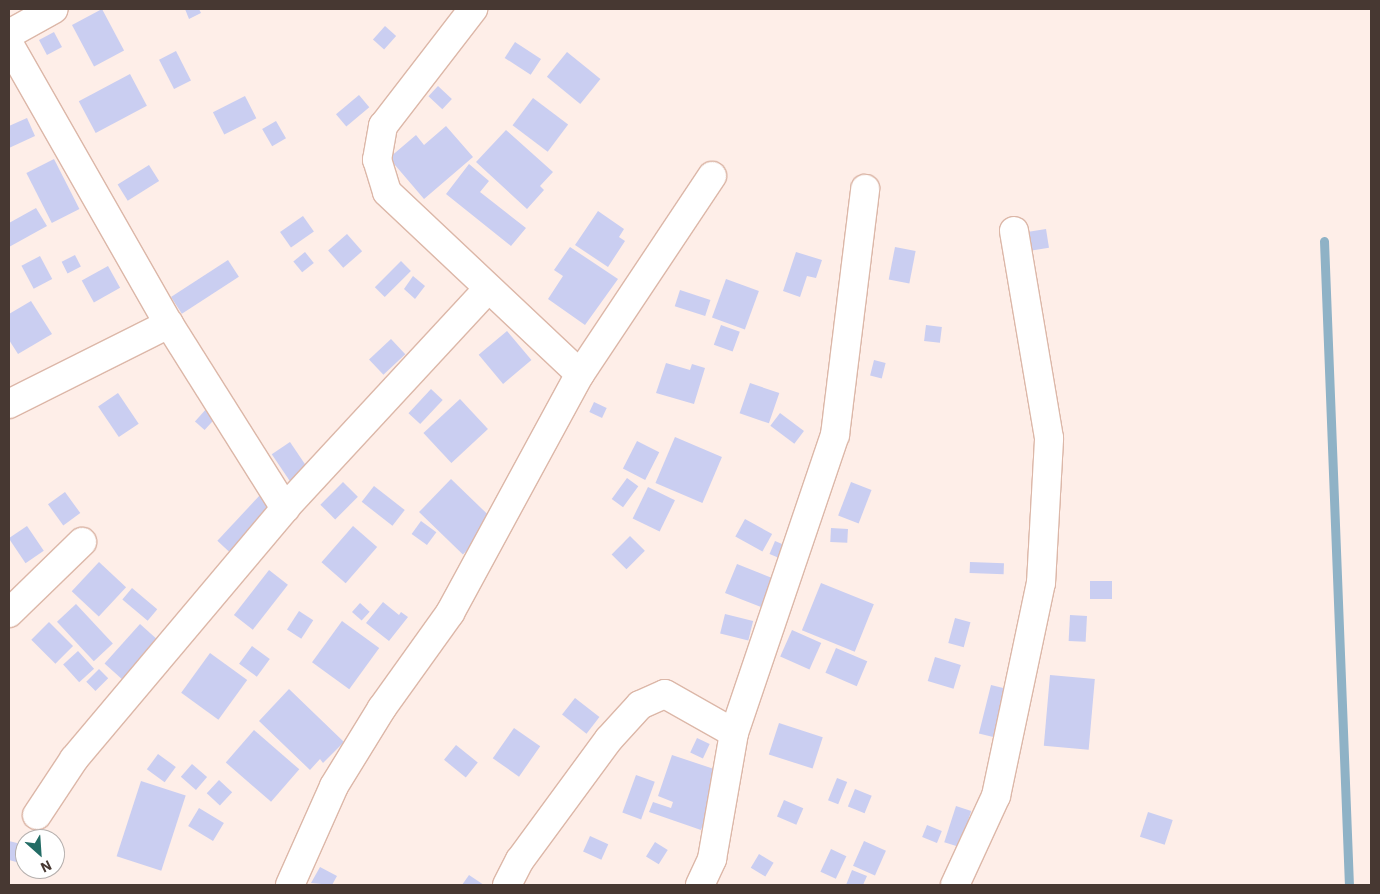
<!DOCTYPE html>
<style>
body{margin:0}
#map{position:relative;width:1380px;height:894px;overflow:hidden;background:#feeee8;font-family:"IBM Plex Sans",sans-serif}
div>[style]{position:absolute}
.stream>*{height:9px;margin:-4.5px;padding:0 4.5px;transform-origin:4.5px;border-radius:4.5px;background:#8fb2c6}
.building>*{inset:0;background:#cacef1;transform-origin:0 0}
.roads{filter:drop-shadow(1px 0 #dcb7a8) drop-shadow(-1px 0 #dcb7a8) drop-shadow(0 1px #dcb7a8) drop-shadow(0 -1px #dcb7a8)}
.street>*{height:28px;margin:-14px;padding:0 14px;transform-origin:14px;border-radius:14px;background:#fff}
span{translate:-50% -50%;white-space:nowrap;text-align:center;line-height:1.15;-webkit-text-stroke:5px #fff;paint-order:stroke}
.frame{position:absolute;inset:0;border:10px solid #473832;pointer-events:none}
.north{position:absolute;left:15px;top:829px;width:50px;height:50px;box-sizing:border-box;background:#fff;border:1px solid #b5afad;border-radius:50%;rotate:154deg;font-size:14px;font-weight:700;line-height:20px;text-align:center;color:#473832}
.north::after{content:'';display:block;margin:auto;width:18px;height:22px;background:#236c65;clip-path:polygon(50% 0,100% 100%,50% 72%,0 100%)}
</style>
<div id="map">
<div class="stream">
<i style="left:1324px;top:241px;width:644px;rotate:87.78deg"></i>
</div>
<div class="building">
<i style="left:102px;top:9px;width:47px;height:34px;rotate:62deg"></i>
<i style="clip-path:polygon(185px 9px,199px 9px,201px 13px,189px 19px)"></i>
<i style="left:385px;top:26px;width:15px;height:18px;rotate:42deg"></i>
<i style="left:54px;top:32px;width:17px;height:17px;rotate:62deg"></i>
<i style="left:515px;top:42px;width:31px;height:19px;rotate:33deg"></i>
<i style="left:176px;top:51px;width:33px;height:19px;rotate:63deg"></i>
<i style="left:567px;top:52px;width:43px;height:32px;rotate:39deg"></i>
<i style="left:130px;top:74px;width:36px;height:58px;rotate:62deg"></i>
<i style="left:438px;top:86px;width:19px;height:14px;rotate:43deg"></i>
<i style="left:359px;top:95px;width:16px;height:30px;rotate:50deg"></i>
<i style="left:245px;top:96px;width:25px;height:36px;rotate:63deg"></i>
<i style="left:533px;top:98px;width:44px;height:34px;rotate:37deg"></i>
<i style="clip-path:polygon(27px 118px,35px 136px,9px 148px,9px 126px)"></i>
<i style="left:276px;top:121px;width:20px;height:16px;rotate:60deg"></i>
<i style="clip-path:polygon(446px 126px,473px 157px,424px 199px,389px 158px,416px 135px,424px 145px)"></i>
<i style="clip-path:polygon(506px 130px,553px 172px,540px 186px,544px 190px,527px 209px,476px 162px)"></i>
<i style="left:54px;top:159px;width:56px;height:31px;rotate:63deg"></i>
<i style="clip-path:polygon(469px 164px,489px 181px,480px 192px,526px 228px,511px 246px,446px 194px)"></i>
<i style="left:149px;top:165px;width:19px;height:37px;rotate:58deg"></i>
<i style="clip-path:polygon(36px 208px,47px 226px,9px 247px,9px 223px)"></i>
<i style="clip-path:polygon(598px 211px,624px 229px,619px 237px,625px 241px,608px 267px,575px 245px)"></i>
<i style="left:303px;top:216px;width:19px;height:28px;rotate:55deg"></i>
<i style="left:1046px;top:229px;width:19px;height:19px;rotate:81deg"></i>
<i style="left:347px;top:234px;width:23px;height:25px;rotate:49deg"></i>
<i style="clip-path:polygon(570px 247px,618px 279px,585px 325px,548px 299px,563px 276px,554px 270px)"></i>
<i style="left:895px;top:247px;width:21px;height:33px;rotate:11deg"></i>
<i style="left:305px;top:252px;width:14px;height:15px;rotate:51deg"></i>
<i style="clip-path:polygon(796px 252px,822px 260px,816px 278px,807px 276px,800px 297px,783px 291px)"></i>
<i style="left:75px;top:255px;width:13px;height:15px;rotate:63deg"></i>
<i style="left:40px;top:256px;width:26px;height:21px;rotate:62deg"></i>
<i style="left:228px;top:260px;width:20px;height:68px;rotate:57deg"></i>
<i style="left:401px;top:261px;width:14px;height:37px;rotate:45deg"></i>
<i style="left:108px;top:266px;width:25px;height:30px;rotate:61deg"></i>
<i style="clip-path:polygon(413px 276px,425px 286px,415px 299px,404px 289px)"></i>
<i style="left:726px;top:279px;width:35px;height:41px;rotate:20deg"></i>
<i style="left:680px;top:290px;width:32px;height:17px;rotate:18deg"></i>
<i style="clip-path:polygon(31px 301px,52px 334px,18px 354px,9px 340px,9px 314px)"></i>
<i style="left:721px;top:325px;width:20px;height:21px;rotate:20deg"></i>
<i style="left:926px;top:325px;width:16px;height:16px;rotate:7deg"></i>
<i style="left:507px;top:331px;width:38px;height:37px;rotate:50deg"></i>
<i style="left:391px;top:339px;width:21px;height:30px;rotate:47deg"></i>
<i style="left:874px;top:360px;width:12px;height:16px;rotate:14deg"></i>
<i style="clip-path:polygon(666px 363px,690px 370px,692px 364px,705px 368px,694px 404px,656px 393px)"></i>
<i style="left:750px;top:383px;width:31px;height:32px;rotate:19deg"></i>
<i style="left:431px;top:389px;width:16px;height:33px;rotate:43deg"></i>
<i style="left:118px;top:393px;width:37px;height:24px;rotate:56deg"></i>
<i style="left:460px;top:399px;width:41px;height:50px;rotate:47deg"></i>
<i style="left:594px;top:402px;width:14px;height:11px;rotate:25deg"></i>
<i style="left:207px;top:408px;width:13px;height:18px;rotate:42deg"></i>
<i style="left:780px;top:413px;width:30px;height:16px;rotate:37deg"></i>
<i style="left:675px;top:437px;width:51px;height:50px;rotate:23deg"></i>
<i style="left:637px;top:441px;width:25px;height:31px;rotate:27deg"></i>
<i style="left:290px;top:442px;width:32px;height:22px;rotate:56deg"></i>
<i style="left:627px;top:478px;width:14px;height:26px;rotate:36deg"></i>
<i style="left:451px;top:479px;width:61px;height:46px;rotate:44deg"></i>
<i style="left:343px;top:482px;width:21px;height:32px;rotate:45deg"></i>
<i style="left:851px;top:482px;width:22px;height:36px;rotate:21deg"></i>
<i style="left:374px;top:486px;width:39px;height:20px;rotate:38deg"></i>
<i style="left:648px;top:487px;width:30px;height:35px;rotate:26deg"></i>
<i style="left:65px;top:492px;width:26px;height:21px;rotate:54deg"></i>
<i style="left:261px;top:494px;width:19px;height:64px;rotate:43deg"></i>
<i style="left:745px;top:519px;width:31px;height:20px;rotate:29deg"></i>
<i style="left:421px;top:521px;width:19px;height:16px;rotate:36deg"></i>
<i style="left:27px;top:526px;width:30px;height:22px;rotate:56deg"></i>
<i style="left:353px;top:526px;width:32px;height:48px;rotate:41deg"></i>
<i style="left:831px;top:528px;width:17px;height:14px;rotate:3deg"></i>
<i style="left:630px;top:536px;width:21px;height:26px;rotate:45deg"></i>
<i style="left:775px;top:541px;width:13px;height:14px;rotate:23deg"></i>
<i style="left:99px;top:562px;width:37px;height:40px;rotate:43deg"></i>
<i style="left:970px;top:562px;width:34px;height:11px;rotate:2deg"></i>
<i style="clip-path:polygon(737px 564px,782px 582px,774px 601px,765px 597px,761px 607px,725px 593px)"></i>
<i style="left:269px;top:570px;width:24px;height:57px;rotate:38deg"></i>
<i style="left:1090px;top:581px;width:22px;height:18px"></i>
<i style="left:821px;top:583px;width:57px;height:51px;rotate:22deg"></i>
<i style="left:132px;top:588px;width:33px;height:15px;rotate:40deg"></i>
<i style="clip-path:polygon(383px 602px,399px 615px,401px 612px,408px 617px,389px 641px,366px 623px)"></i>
<i style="left:360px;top:603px;width:13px;height:12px;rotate:42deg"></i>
<i style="left:76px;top:604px;width:54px;height:26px;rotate:47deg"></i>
<i style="left:299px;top:611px;width:17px;height:22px;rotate:33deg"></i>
<i style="left:725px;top:614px;width:29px;height:20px;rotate:14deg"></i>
<i style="left:1070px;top:615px;width:17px;height:26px;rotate:3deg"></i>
<i style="left:955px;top:618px;width:16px;height:26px;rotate:15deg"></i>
<i style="left:342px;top:621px;width:46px;height:51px;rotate:36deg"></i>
<i style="left:49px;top:622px;width:34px;height:25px;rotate:45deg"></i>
<i style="left:140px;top:624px;width:27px;height:53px;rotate:42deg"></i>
<i style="left:792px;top:630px;width:32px;height:29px;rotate:24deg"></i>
<i style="left:252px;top:646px;width:22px;height:22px;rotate:36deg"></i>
<i style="left:836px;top:648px;width:34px;height:27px;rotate:23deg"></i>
<i style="left:78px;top:651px;width:24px;height:20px;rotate:48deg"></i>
<i style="left:210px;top:653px;width:46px;height:49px;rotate:36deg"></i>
<i style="left:935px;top:657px;width:27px;height:25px;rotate:17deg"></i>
<i style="left:99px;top:669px;width:13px;height:18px;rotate:45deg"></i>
<i style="left:1050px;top:675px;width:45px;height:71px;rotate:5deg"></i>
<i style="left:991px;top:685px;width:21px;height:50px;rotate:14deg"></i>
<i style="clip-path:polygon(289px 689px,344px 742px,323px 763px,320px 759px,310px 770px,259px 721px)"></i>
<i style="left:575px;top:698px;width:31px;height:21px;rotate:38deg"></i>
<i style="left:779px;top:723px;width:46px;height:33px;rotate:18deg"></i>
<i style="left:514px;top:728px;width:32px;height:37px;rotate:35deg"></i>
<i style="left:254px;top:730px;width:60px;height:43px;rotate:41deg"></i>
<i style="left:697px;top:738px;width:14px;height:16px;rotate:25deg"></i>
<i style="left:456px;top:745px;width:28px;height:19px;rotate:39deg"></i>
<i style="left:158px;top:754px;width:22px;height:19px;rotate:36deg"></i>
<i style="clip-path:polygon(672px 755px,729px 774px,714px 797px,701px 830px,649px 812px,653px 802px,671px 808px,673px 802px,658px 796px)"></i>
<i style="left:192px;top:764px;width:20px;height:17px;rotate:41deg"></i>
<i style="left:636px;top:775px;width:20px;height:40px;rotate:20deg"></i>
<i style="left:837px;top:778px;width:11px;height:24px;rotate:22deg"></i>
<i style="left:219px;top:780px;width:18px;height:18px;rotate:43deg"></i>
<i style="left:141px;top:781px;width:47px;height:79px;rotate:18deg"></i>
<i style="left:855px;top:789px;width:18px;height:19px;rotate:22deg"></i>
<i style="left:784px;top:800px;width:21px;height:18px;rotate:23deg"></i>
<i style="left:956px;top:806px;width:16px;height:38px;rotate:18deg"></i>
<i style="left:199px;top:808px;width:29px;height:21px;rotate:31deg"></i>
<i style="left:1148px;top:812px;width:26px;height:26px;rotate:18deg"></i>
<i style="left:927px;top:825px;width:16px;height:13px;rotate:22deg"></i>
<i style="left:590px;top:836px;width:20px;height:17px;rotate:24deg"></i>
<i style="clip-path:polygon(9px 841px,25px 845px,20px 863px,9px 860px)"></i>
<i style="left:864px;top:841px;width:24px;height:27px;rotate:24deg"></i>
<i style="left:655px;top:842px;width:15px;height:17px;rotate:32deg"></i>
<i style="left:831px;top:849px;width:17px;height:25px;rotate:25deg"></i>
<i style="left:759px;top:854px;width:17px;height:16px;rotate:31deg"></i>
<i style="clip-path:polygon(320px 867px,337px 876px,332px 885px,311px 883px)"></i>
<i style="clip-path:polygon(852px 870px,867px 876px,863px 885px,846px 885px)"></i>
<i style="clip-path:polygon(469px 875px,484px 885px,462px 885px)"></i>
</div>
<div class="roads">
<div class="street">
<i style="left:9px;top:34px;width:51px;rotate:-29.1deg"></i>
<i style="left:9px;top:44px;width:322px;rotate:60.3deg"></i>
<i style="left:169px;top:324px;width:218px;rotate:57.8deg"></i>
<i style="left:580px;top:374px;width:238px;rotate:-56.3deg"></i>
<i style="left:9px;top:404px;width:179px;rotate:-26.6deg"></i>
<i style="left:9px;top:613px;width:102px;rotate:-44.2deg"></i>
<i style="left:37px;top:815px;width:67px;rotate:-56.5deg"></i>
<i style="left:74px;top:759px;width:328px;rotate:-49.9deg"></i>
<i style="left:285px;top:508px;width:297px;rotate:-47.2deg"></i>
<i style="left:290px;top:885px;width:108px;rotate:-66deg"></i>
<i style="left:334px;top:786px;width:92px;rotate:-58.4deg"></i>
<i style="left:382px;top:708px;width:117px;rotate:-54.4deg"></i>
<i style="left:450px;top:613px;width:272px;rotate:-61.5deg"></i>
<i style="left:580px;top:374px;width:265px;rotate:-136.7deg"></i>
<i style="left:387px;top:192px;width:34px;rotate:-107deg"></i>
<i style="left:377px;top:160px;width:35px;rotate:-80deg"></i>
<i style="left:383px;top:126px;width:148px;rotate:-52.4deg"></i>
<i style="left:507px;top:885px;width:28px;rotate:-63deg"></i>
<i style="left:520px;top:860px;width:150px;rotate:-53.7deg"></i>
<i style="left:609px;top:739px;width:46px;rotate:-47.6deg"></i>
<i style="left:640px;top:705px;width:27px;rotate:-24deg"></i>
<i style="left:665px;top:694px;width:79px;rotate:29.5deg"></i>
<i style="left:700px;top:885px;width:29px;rotate:-65deg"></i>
<i style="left:712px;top:859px;width:128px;rotate:-80.1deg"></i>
<i style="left:734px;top:733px;width:315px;rotate:-71.3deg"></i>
<i style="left:835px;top:435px;width:248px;rotate:-83deg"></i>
<i style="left:955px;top:885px;width:98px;rotate:-65.3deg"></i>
<i style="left:996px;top:796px;width:218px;rotate:-78.1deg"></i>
<i style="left:1041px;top:583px;width:145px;rotate:-86.8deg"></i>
<i style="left:1049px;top:438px;width:210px;rotate:-99.6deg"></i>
</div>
</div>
<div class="frame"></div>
<div class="north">N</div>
</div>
